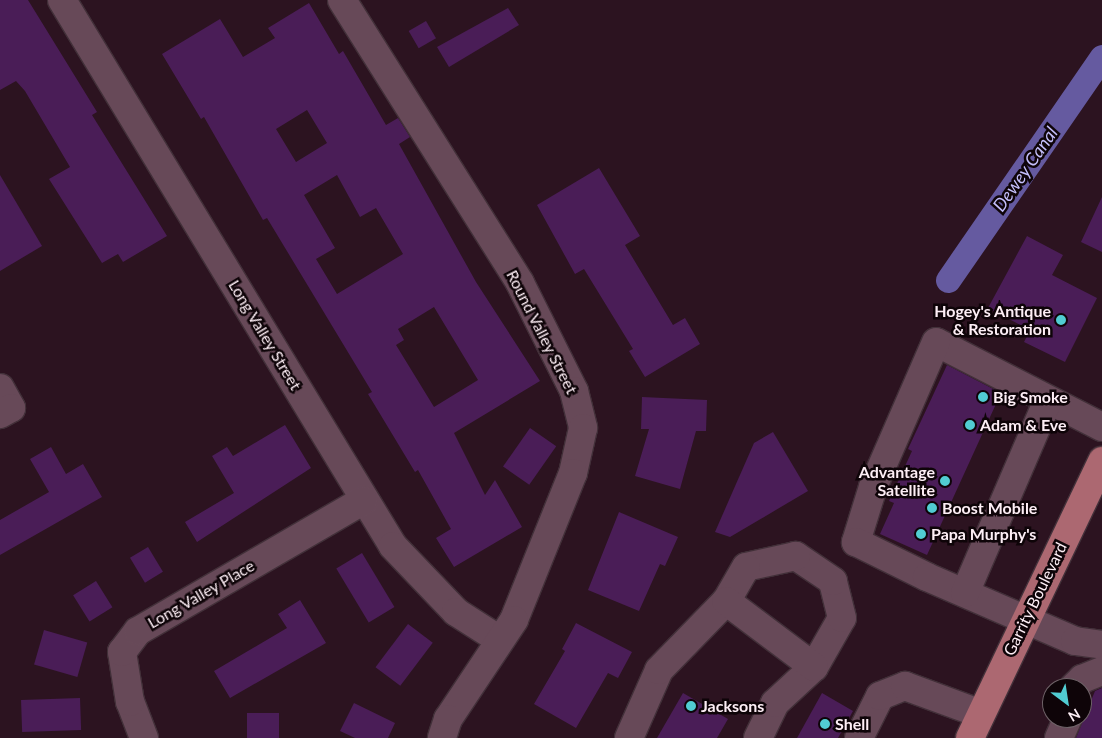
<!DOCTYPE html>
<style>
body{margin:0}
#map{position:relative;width:1102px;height:738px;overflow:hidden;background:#2c1320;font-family:Lato,sans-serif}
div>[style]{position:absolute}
.canal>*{height:25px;margin:-12.5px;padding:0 12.5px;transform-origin:12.5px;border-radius:12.5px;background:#655aa0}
.building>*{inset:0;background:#4a1d57;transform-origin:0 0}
.roads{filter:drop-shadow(1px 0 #423039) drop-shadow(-1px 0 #423039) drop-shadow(0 1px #423039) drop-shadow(0 -1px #423039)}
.minor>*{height:28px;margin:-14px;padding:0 14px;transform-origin:14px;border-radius:14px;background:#674958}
.major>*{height:28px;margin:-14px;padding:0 14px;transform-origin:14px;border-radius:14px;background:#ac6871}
.dots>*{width:14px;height:14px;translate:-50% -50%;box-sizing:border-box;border:2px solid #0e0408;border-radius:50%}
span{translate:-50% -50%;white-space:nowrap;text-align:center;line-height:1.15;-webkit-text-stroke:5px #0e0408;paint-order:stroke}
.poi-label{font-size:16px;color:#fdeef5;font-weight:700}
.right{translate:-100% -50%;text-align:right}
.left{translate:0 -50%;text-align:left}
.street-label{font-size:16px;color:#fdeef5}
.water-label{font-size:18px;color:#c4bffb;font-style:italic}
.north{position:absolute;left:1042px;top:678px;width:50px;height:50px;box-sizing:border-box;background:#0e0408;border:1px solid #6e6267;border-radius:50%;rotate:149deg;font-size:14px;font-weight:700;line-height:20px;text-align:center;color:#fdeef5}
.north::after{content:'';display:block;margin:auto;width:18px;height:22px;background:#51ccd2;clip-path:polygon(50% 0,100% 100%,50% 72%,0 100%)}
</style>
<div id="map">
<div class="canal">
<i style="left:948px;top:280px;width:271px;rotate:-55.4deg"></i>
</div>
<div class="building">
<i style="clip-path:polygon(0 0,28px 0,97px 112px,92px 115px,167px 236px,123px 262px,118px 254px,102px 263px,49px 179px,70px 167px,25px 91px,16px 81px,0 90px)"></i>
<i style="clip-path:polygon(evenodd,309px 3px,339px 54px,343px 51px,386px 125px,398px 118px,410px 137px,399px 144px,476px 282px,540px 381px,454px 433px,485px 495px,495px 480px,522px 527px,454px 567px,436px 538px,451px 529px,418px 470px,415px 472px,368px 394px,372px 392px,267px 218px,263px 220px,204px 117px,201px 119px,162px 54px,220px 19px,243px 57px,275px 38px,268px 28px,309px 3px,307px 110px,327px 143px,296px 162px,276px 129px,307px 110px,309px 3px,337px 175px,360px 217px,376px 208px,403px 254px,337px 294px,316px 259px,335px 248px,304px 195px,337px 175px,309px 3px,434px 307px,478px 380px,434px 407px,396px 345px,404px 340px,398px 329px,434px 307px)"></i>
<i style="clip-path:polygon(508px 8px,519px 25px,449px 67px,437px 47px)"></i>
<i style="left:426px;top:21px;width:20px;height:20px;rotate:60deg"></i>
<i style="clip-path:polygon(599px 168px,640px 236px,625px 245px,673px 325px,685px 318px,700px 344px,645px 377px,629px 351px,633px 349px,584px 269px,575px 274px,537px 205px)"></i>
<i style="clip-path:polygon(0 175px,42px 246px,0 271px)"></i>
<i style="clip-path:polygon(1102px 197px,1102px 252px,1081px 242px)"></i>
<i style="clip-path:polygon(1027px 236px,1063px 255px,1052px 275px,1097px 298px,1065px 362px,1024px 342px,1030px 330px,988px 308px)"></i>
<i style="clip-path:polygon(947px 365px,1001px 393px,927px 555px,880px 534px,894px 503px,889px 501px,912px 451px,908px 449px)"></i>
<i style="clip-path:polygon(642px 397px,707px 400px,706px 431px,696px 431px,680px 489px,635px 476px,649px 429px,641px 429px)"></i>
<i style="clip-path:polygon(285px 425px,311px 468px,197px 542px,185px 522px,234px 493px,212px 456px,227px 447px,233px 456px)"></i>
<i style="left:530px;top:428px;width:32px;height:47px;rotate:35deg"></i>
<i style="clip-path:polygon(773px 432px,808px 491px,730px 537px,715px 532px,754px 443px)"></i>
<i style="clip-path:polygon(51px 447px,66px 474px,83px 464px,102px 497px,0 555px,0 520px,49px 492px,30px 459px)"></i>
<i style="clip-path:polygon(619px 512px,678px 537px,665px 566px,660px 564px,639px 611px,588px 590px)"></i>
<i style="left:148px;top:547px;width:29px;height:21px;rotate:59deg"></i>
<i style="left:362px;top:553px;width:63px;height:30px;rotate:59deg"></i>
<i style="left:96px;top:581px;width:31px;height:27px;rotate:58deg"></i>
<i style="clip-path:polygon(300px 600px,326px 643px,230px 698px,214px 671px,287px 628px,278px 614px)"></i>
<i style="clip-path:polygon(576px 623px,632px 652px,618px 678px,608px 673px,576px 728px,534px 704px,565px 651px,562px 649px)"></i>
<i style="left:408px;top:624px;width:31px;height:54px;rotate:37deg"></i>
<i style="left:44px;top:630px;width:45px;height:36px;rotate:16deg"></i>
<i style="clip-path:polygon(1102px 688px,1102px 738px,1076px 738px,1095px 691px)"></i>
<i style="clip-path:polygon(683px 693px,728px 719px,717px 738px,657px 738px)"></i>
<i style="clip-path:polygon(822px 693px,853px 711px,838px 738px,797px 738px)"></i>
<i style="left:80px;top:698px;width:32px;height:59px;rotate:88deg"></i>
<i style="clip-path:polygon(354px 703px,395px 723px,388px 738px,355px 738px,340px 731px)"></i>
<i style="left:247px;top:713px;width:32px;height:25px"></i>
</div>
<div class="roads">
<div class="minor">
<i style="left:62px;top:0;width:638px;rotate:58.77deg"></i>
<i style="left:393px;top:546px;width:91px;rotate:46.3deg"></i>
<i style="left:456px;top:612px;width:52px;rotate:32.5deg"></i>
<i style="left:342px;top:0;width:334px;rotate:57.8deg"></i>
<i style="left:520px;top:283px;width:121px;rotate:63.4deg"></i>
<i style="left:574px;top:391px;width:38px;rotate:76deg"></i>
<i style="left:583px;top:428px;width:46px;rotate:102.5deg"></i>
<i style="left:573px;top:473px;width:158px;rotate:111.9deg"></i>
<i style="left:514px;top:620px;width:119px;rotate:123.7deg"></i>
<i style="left:448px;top:719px;width:20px;rotate:108deg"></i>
<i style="left:0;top:388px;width:23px;rotate:61deg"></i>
<i style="left:11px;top:408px;width:13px;rotate:151deg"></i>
<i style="left:1102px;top:427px;width:186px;rotate:-152.9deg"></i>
<i style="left:936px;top:342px;width:158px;rotate:113.5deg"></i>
<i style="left:873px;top:487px;width:58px;rotate:107.2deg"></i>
<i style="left:856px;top:542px;width:79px;rotate:26.2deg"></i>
<i style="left:927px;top:577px;width:161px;rotate:23.4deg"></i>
<i style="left:1075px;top:641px;width:27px;rotate:8deg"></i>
<i style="left:965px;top:593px;width:210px;rotate:-66.7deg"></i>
<i style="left:1073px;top:688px;width:13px;rotate:-45deg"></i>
<i style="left:1082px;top:679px;width:22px;rotate:-22deg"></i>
<i style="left:144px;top:738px;width:39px;rotate:-111deg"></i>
<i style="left:130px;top:702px;width:51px;rotate:-99.1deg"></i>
<i style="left:122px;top:652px;width:26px;rotate:-53deg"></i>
<i style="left:138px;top:631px;width:261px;rotate:-30.1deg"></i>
<i style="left:629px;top:738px;width:74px;rotate:-66.2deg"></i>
<i style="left:659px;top:670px;width:96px;rotate:-45.8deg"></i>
<i style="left:758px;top:738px;width:39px;rotate:-64deg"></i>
<i style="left:775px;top:703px;width:53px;rotate:-42.7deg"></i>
<i style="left:814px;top:667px;width:56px;rotate:-60.3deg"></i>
<i style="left:842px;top:618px;width:38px;rotate:-104deg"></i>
<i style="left:833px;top:581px;width:45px;rotate:-146deg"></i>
<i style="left:796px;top:556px;width:51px;rotate:167.6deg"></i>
<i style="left:746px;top:567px;width:39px;rotate:120deg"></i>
<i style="left:726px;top:601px;width:110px;rotate:36.9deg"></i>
<i style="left:859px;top:738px;width:47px;rotate:-63.4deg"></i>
<i style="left:880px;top:696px;width:27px;rotate:-22deg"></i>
<i style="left:905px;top:686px;width:81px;rotate:20.2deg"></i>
<i style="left:1059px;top:738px;width:22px;rotate:-66deg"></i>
</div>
<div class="major">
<i style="left:970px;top:738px;width:307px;rotate:-64.5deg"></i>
</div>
</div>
<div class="dots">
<i style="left:1061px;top:320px;background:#51ccd2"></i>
<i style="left:983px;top:397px;background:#51ccd2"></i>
<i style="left:970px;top:425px;background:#51ccd2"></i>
<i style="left:945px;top:481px;background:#51ccd2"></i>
<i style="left:932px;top:508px;background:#51ccd2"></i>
<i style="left:921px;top:534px;background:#51ccd2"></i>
<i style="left:691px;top:706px;background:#51ccd2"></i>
<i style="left:825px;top:724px;background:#51ccd2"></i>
</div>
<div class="poi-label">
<span class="right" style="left:1051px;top:320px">Hogey's Antique<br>&amp; Restoration</span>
<span class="left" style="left:993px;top:397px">Big Smoke</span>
<span class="left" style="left:980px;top:425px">Adam &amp; Eve</span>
<span class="right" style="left:935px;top:481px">Advantage<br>Satellite</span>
<span class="left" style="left:942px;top:508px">Boost Mobile</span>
<span class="left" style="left:931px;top:534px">Papa Murphy's</span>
<span class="left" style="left:701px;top:706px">Jacksons</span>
<span class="left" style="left:835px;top:724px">Shell</span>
</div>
<div class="street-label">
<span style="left:542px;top:332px;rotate:63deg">Round Valley Street</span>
<span style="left:265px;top:335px;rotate:59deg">Long Valley Street</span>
<span style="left:201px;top:594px;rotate:-30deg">Long Valley Place</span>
<span style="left:1035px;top:599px;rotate:-64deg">Garrity Boulevard</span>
</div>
<div class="water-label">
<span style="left:1025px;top:169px;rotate:-55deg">Dewey Canal</span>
</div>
<div class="north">N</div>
</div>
